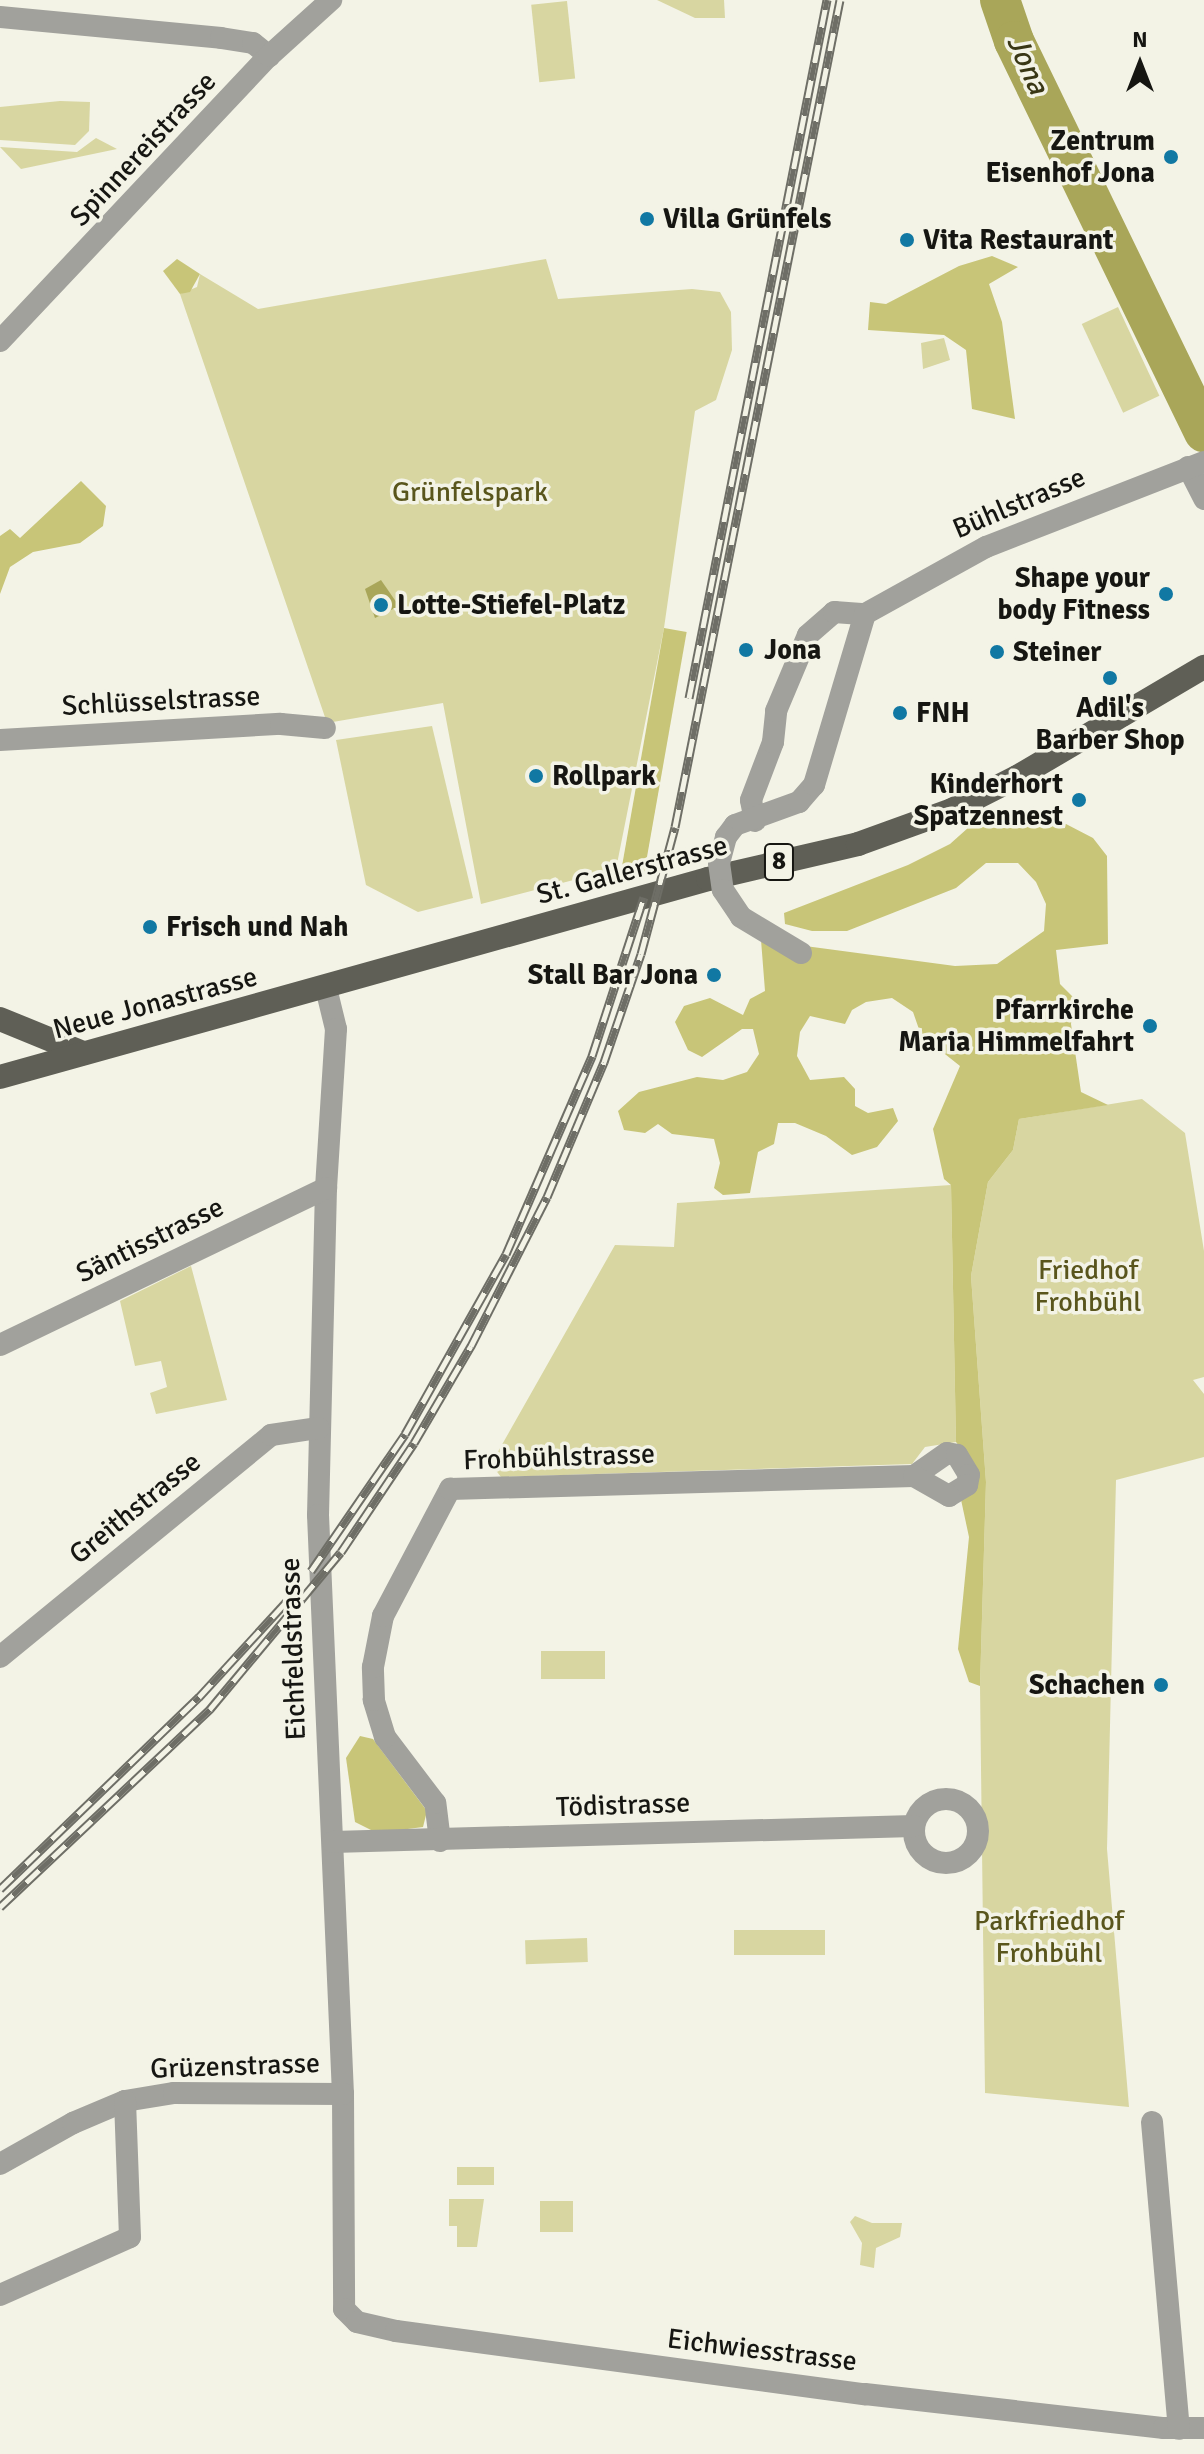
<!DOCTYPE html>
<meta charset="utf-8">
<style>
body{margin:0}
#map{position:relative;width:1204px;height:2454px;overflow:hidden;background:#f3f3e6;font-family:Signika,sans-serif}
div>[style]{position:absolute}
.green>*{inset:0;background:#d8d6a1;transform-origin:0 0}
.forest>*{inset:0;background:#c8c578;transform-origin:0 0}
.water>*{inset:0;background:#a9a659}
.river>*{height:40px;margin:-20px;padding:0 20px;transform-origin:20px;border-radius:20px;background:#a9a659}
.minor>*{height:22px;margin:-11px;padding:0 11px;transform-origin:11px;border-radius:11px;background:#a1a19c}
.minor>.ring{margin:-11px;padding:0;box-sizing:content-box;background:none;border:22px solid #a1a19c;border-radius:50%}
.major>*{height:24px;margin:-12px;padding:0 12px;transform-origin:12px;border-radius:12px;background:#5f5f56}
.rail>*{height:9px;margin-top:-4.5px;transform-origin:0;background:repeating-linear-gradient(90deg,#f3f3e6 0 18px,#6e6e66 0 36px);box-sizing:border-box;border-block:2px solid #6e6e66}
.minor-bridge>*{height:22px;margin:-11px;padding:0 11px;transform-origin:11px;border-radius:11px;background:#a1a19c}
.dots>*{width:22px;height:22px;translate:-50% -50%;box-sizing:border-box;border:4px solid #f3f3e6;border-radius:50%}
span{translate:-50% -50%;white-space:nowrap;text-align:center;line-height:1.15;-webkit-text-stroke:7px #f3f3e6;paint-order:stroke}
.shield-label span{padding:2px 6px;background:#f3f3e6;border:2px solid;border-radius:6px;-webkit-text-stroke-width:0}
.shield-label{font-size:26px;color:#161612;font-weight:700}
.poi-label{font-size:28px;color:#161612;font-weight:700}
.right{translate:-100% -50%;text-align:right}
.left{translate:0 -50%;text-align:left}
.street-label{font-size:28px;color:#161612}
.park-label{font-size:28px;color:#59551c}
.water-label{font-size:30px;color:#393715;font-style:italic}
.north{position:absolute;left:1100px;top:24px;width:80px;height:80px;-webkit-text-stroke:6px #f3f3e6;paint-order:stroke;rotate:0deg;font-size:22px;font-weight:700;line-height:32px;text-align:center;color:#161612}
.north::after{content:'';display:block;margin:auto;width:28px;height:36px;background:#161612;clip-path:polygon(50% 0,100% 100%,50% 72%,0 100%)}
</style>
<div id="map">
<div class="green">
<i style="clip-path:polygon(657px 0,724px 0,725px 18px,695px 18px)"></i>
<i style="left:567px;top:1px;width:78px;height:36px;rotate:84deg"></i>
<i style="clip-path:polygon(60px 101px,90px 102px,89px 131px,75px 145px,0 140px,0 107px)"></i>
<i style="clip-path:polygon(96px 138px,117px 149px,21px 169px,0 147px,77px 152px)"></i>
<i style="clip-path:polygon(546px 259px,558px 299px,692px 289px,720px 292px,731px 312px,732px 350px,716px 400px,695px 411px,664px 628px,616px 869px,481px 904px,443px 703px,327px 723px,180px 294px,197px 287px,200px 274px,258px 309px)"></i>
<i style="left:1118px;top:307px;width:98px;height:40px;rotate:65deg"></i>
<i style="clip-path:polygon(944px 338px,950px 360px,923px 369px,921px 343px)"></i>
<i style="clip-path:polygon(432px 726px,473px 898px,418px 912px,366px 885px,336px 740px)"></i>
<i style="clip-path:polygon(1142px 1099px,1185px 1133px,1204px 1251px,1204px 1377px,1193px 1380px,1204px 1394px,1204px 1457px,1116px 1480px,1107px 1849px,1129px 2107px,985px 2093px,980px 1686px,986px 1482px,971px 1276px,988px 1182px,1013px 1150px,1019px 1119px)"></i>
<i style="clip-path:polygon(951px 1185px,956px 1442px,925px 1447px,912px 1464px,501px 1477px,491px 1464px,615px 1245px,674px 1247px,677px 1203px)"></i>
<i style="clip-path:polygon(191px 1266px,227px 1400px,156px 1414px,150px 1393px,167px 1387px,161px 1361px,135px 1366px,120px 1301px)"></i>
<i style="left:605px;top:1651px;width:28px;height:64px;rotate:90deg"></i>
<i style="left:825px;top:1930px;width:25px;height:91px;rotate:90deg"></i>
<i style="left:587px;top:1938px;width:24px;height:62px;rotate:88deg"></i>
<i style="left:457px;top:2167px;width:37px;height:18px"></i>
<i style="clip-path:polygon(449px 2199px,484px 2199px,477px 2247px,457px 2247px,457px 2226px,449px 2226px)"></i>
<i style="left:540px;top:2201px;width:33px;height:31px"></i>
<i style="clip-path:polygon(855px 2216px,872px 2223px,902px 2223px,900px 2237px,876px 2248px,874px 2268px,860px 2265px,862px 2243px,850px 2222px)"></i>
</div>
<div class="forest">
<i style="clip-path:polygon(992px 256px,1018px 267px,989px 284px,1002px 322px,1015px 419px,972px 409px,966px 350px,944px 335px,868px 330px,870px 302px,886px 304px,959px 266px)"></i>
<i style="clip-path:polygon(177px 259px,200px 274px,190px 292px,180px 294px,163px 271px)"></i>
<i style="clip-path:polygon(81px 481px,106px 506px,103px 526px,80px 543px,33px 552px,10px 567px,0 594px,0 536px,10px 529px,20px 538px)"></i>
<i style="left:664px;top:628px;width:23px;height:246px;rotate:10deg"></i>
<i style="clip-path:polygon(1011px 808px,1036px 826px,1066px 824px,1093px 838px,1107px 856px,1108px 944px,1056px 950px,1060px 984px,1074px 998px,1071px 1024px,1081px 1092px,1108px 1105px,1019px 1119px,1013px 1150px,988px 1182px,971px 1276px,986px 1482px,980px 1686px,969px 1682px,958px 1649px,969px 1537px,960px 1495px,971px 1461px,956px 1442px,951px 1185px,944px 1179px,933px 1129px,960px 1066px,921px 1035px,913px 1012px,892px 998px,866px 1002px,852px 1010px,845px 1024px,810px 1016px,800px 1032px,797px 1056px,810px 1080px,844px 1077px,855px 1089px,855px 1106px,868px 1113px,893px 1108px,898px 1121px,877px 1147px,852px 1155px,826px 1136px,795px 1123px,778px 1123px,774px 1144px,758px 1152px,750px 1193px,723px 1195px,714px 1188px,720px 1163px,714px 1139px,672px 1134px,658px 1124px,645px 1133px,624px 1130px,618px 1111px,639px 1092px,697px 1077px,723px 1080px,747px 1072px,759px 1054px,753px 1029px,742px 1029px,702px 1057px,688px 1050px,675px 1022px,684px 1006px,710px 998px,743px 1015px,750px 999px,765px 991px,761px 940px,955px 966px,997px 964px,1044px 931px,1046px 904px,1036px 882px,1018px 863px,986px 863px,956px 888px,847px 931px,812px 931px,785px 924px,784px 913px,908px 865px,950px 844px,978px 819px)"></i>
<i style="clip-path:polygon(360px 1736px,373px 1739px,427px 1811px,423px 1827px,377px 1833px,355px 1822px,346px 1758px)"></i>
</div>
<div class="water">
<i style="clip-path:polygon(381px 580px,399px 606px,375px 618px,365px 589px)"></i>
</div>
<div class="river">
<i style="left:1000px;top:0;width:43px;rotate:71.1deg"></i>
<i style="left:1014px;top:41px;width:435px;rotate:64.1deg"></i>
</div>
<div class="minor">
<i style="left:0;top:17px;width:222px;rotate:5.4deg"></i>
<i style="left:221px;top:38px;width:32px;rotate:9deg"></i>
<i style="left:253px;top:43px;width:21px;rotate:39deg"></i>
<i style="left:0;top:341px;width:392px;rotate:-46.7deg"></i>
<i style="left:269px;top:56px;width:84px;rotate:-42.1deg"></i>
<i style="left:1188px;top:467px;width:36px;rotate:63deg"></i>
<i style="left:0;top:740px;width:281px;rotate:-3.3deg"></i>
<i style="left:281px;top:724px;width:44px;rotate:5.2deg"></i>
<i style="left:755px;top:821px;width:21px;rotate:-101deg"></i>
<i style="left:751px;top:800px;width:62px;rotate:-69.2deg"></i>
<i style="left:773px;top:742px;width:31px;rotate:-84deg"></i>
<i style="left:776px;top:711px;width:82px;rotate:-67.2deg"></i>
<i style="left:808px;top:635px;width:35px;rotate:-41deg"></i>
<i style="left:834px;top:612px;width:31px;rotate:4deg"></i>
<i style="left:865px;top:614px;width:138px;rotate:-29deg"></i>
<i style="left:986px;top:547px;width:234px;rotate:-21.3deg"></i>
<i style="left:726px;top:837px;width:15px;rotate:-53deg"></i>
<i style="left:735px;top:825px;width:68px;rotate:-19.8deg"></i>
<i style="left:799px;top:802px;width:23px;rotate:-49deg"></i>
<i style="left:814px;top:785px;width:178px;rotate:-73.4deg"></i>
<i style="left:741px;top:917px;width:70px;rotate:31deg"></i>
<i style="left:326px;top:988px;width:42px;rotate:76.3deg"></i>
<i style="left:336px;top:1029px;width:159px;rotate:93.6deg"></i>
<i style="left:326px;top:1188px;width:327px;rotate:91.4deg"></i>
<i style="left:318px;top:1515px;width:580px;rotate:87.53deg"></i>
<i style="left:343px;top:2094px;width:215px;rotate:89.7deg"></i>
<i style="left:344px;top:2309px;width:18px;rotate:45deg"></i>
<i style="left:357px;top:2322px;width:40px;rotate:13deg"></i>
<i style="left:396px;top:2331px;width:473px;rotate:7.7deg"></i>
<i style="left:865px;top:2394px;width:301px;rotate:6.5deg"></i>
<i style="left:1164px;top:2428px;width:40px"></i>
<i style="left:0;top:1345px;width:362px;rotate:-25.7deg"></i>
<i style="left:0;top:1657px;width:350px;rotate:-39.3deg"></i>
<i style="left:271px;top:1435px;width:48px;rotate:-8.5deg"></i>
<i class="ring" style="left:914px;top:1799px;width:42px;height:42px"></i>
<i style="left:440px;top:1841px;width:38px;rotate:-97deg"></i>
<i style="left:435px;top:1803px;width:83px;rotate:-127.1deg"></i>
<i style="left:385px;top:1737px;width:39px;rotate:-107deg"></i>
<i style="left:374px;top:1700px;width:33px;rotate:-92deg"></i>
<i style="left:373px;top:1667px;width:52px;rotate:-78.9deg"></i>
<i style="left:383px;top:1616px;width:144px;rotate:-62.2deg"></i>
<i style="left:450px;top:1489px;width:464px;rotate:-1.6deg"></i>
<i style="left:914px;top:1476px;width:40px;rotate:-34.9deg"></i>
<i style="left:947px;top:1453px;width:10px;rotate:11deg"></i>
<i style="left:957px;top:1455px;width:23px;rotate:59deg"></i>
<i style="left:969px;top:1475px;width:10px;rotate:101deg"></i>
<i style="left:967px;top:1485px;width:21px;rotate:149deg"></i>
<i style="left:949px;top:1496px;width:40px;rotate:-150.3deg"></i>
<i style="left:333px;top:1842px;width:581px;rotate:-1.58deg"></i>
<i style="left:1152px;top:2122px;width:308px;rotate:85deg"></i>
<i style="left:0;top:2164px;width:84px;rotate:-29.3deg"></i>
<i style="left:73px;top:2123px;width:56px;rotate:-22.9deg"></i>
<i style="left:125px;top:2101px;width:50px;rotate:-9.3deg"></i>
<i style="left:174px;top:2093px;width:169px;rotate:0.3deg"></i>
<i style="left:0;top:2295px;width:142px;rotate:-24deg"></i>
<i style="left:130px;top:2237px;width:136px;rotate:-92.1deg"></i>
</div>
<div class="major">
<i style="left:0;top:1019px;width:90px;rotate:22.3deg"></i>
<i style="left:0;top:1077px;width:735px;rotate:-15.62deg"></i>
<i style="left:708px;top:879px;width:154px;rotate:-13.1deg"></i>
<i style="left:858px;top:844px;width:100px;rotate:-19.9deg"></i>
<i style="left:952px;top:810px;width:73px;rotate:-26.9deg"></i>
<i style="left:1017px;top:777px;width:217px;rotate:-30.5deg"></i>
</div>
<div class="rail">
<i style="left:689px;top:698px;width:712px;rotate:-78.82deg"></i>
<i style="left:311px;top:1571px;width:166px;rotate:-55.5deg"></i>
<i style="left:405px;top:1434px;width:206px;rotate:-60.7deg"></i>
<i style="left:506px;top:1254px;width:216px;rotate:-66.5deg"></i>
<i style="left:592px;top:1056px;width:167px;rotate:-71.9deg"></i>
<i style="left:0;top:1889px;width:277px;rotate:-44deg"></i>
<i style="left:199px;top:1697px;width:129px;rotate:-47.5deg"></i>
<i style="left:0;top:1907px;width:289px;rotate:-43.3deg"></i>
<i style="left:210px;top:1709px;width:204px;rotate:-50.2deg"></i>
<i style="left:341px;top:1552px;width:131px;rotate:-56.2deg"></i>
<i style="left:414px;top:1443px;width:113px;rotate:-59.6deg"></i>
<i style="left:471px;top:1346px;width:167px;rotate:-63deg"></i>
<i style="left:547px;top:1197px;width:147px;rotate:-67.1deg"></i>
<i style="left:604px;top:1062px;width:114px;rotate:-71.1deg"></i>
<i style="left:641px;top:954px;width:131px;rotate:-75deg"></i>
<i style="left:675px;top:827px;width:843px;rotate:-78.72deg"></i>
</div>
<div class="minor-bridge">
<i style="left:726px;top:837px;width:27px;rotate:105deg"></i>
<i style="left:719px;top:863px;width:27px;rotate:82deg"></i>
<i style="left:723px;top:890px;width:32px;rotate:56deg"></i>
</div>
<div class="dots">
<i style="left:1171px;top:157px;background:#1178a3"></i>
<i style="left:647px;top:219px;background:#1178a3"></i>
<i style="left:907px;top:240px;background:#1178a3"></i>
<i style="left:1166px;top:594px;background:#1178a3"></i>
<i style="left:381px;top:605px;background:#1178a3"></i>
<i style="left:746px;top:650px;background:#1178a3"></i>
<i style="left:997px;top:652px;background:#1178a3"></i>
<i style="left:1110px;top:678px;background:#1178a3"></i>
<i style="left:900px;top:713px;background:#1178a3"></i>
<i style="left:536px;top:776px;background:#1178a3"></i>
<i style="left:1079px;top:800px;background:#1178a3"></i>
<i style="left:150px;top:927px;background:#1178a3"></i>
<i style="left:714px;top:975px;background:#1178a3"></i>
<i style="left:1150px;top:1026px;background:#1178a3"></i>
<i style="left:1161px;top:1685px;background:#1178a3"></i>
</div>
<div class="shield-label">
<span style="left:779px;top:862px">8</span>
</div>
<div class="poi-label">
<span class="right" style="left:1155px;top:157px">Zentrum<br>Eisenhof Jona</span>
<span class="left" style="left:663px;top:219px">Villa Grünfels</span>
<span class="left" style="left:923px;top:240px">Vita Restaurant</span>
<span class="right" style="left:1150px;top:594px">Shape your<br>body Fitness</span>
<span class="left" style="left:397px;top:605px">Lotte-Stiefel-Platz</span>
<span class="left" style="left:764px;top:650px">Jona</span>
<span class="left" style="left:1013px;top:652px">Steiner</span>
<span style="left:1110px;top:724px">Adil's<br>Barber Shop</span>
<span class="left" style="left:916px;top:713px">FNH</span>
<span class="left" style="left:552px;top:776px">Rollpark</span>
<span class="right" style="left:1063px;top:800px">Kinderhort<br>Spatzennest</span>
<span class="left" style="left:166px;top:927px">Frisch und Nah</span>
<span class="right" style="left:698px;top:975px">Stall Bar Jona</span>
<span class="right" style="left:1134px;top:1026px">Pfarrkirche<br>Maria Himmelfahrt</span>
<span class="right" style="left:1145px;top:1685px">Schachen</span>
</div>
<div class="street-label">
<span style="left:143px;top:149px;rotate:-47deg">Spinnereistrasse</span>
<span style="left:1019px;top:503px;rotate:-23deg">Bühlstrasse</span>
<span style="left:161px;top:701px;rotate:-3deg">Schlüsselstrasse</span>
<span style="left:632px;top:870px;rotate:-15deg">St. Gallerstrasse</span>
<span style="left:155px;top:1003px;rotate:-15deg">Neue Jonastrasse</span>
<span style="left:150px;top:1240px;rotate:-26deg">Säntisstrasse</span>
<span style="left:559px;top:1457px;rotate:-2deg">Frohbühlstrasse</span>
<span style="left:135px;top:1508px;rotate:-39deg">Greithstrasse</span>
<span style="left:293px;top:1649px;rotate:-92deg">Eichfeldstrasse</span>
<span style="left:623px;top:1805px;rotate:-2deg">Tödistrasse</span>
<span style="left:235px;top:2066px;rotate:-2deg">Grüzenstrasse</span>
<span style="left:762px;top:2350px;rotate:7deg">Eichwiesstrasse</span>
</div>
<div class="park-label">
<span style="left:470px;top:492px">Grünfelspark</span>
<span style="left:1088px;top:1286px">Friedhof<br>Frohbühl</span>
<span style="left:1049px;top:1937px">Parkfriedhof<br>Frohbühl</span>
</div>
<div class="water-label">
<span style="left:1027px;top:65px;rotate:66deg">Jona</span>
</div>
<div class="north">N</div>
</div>
